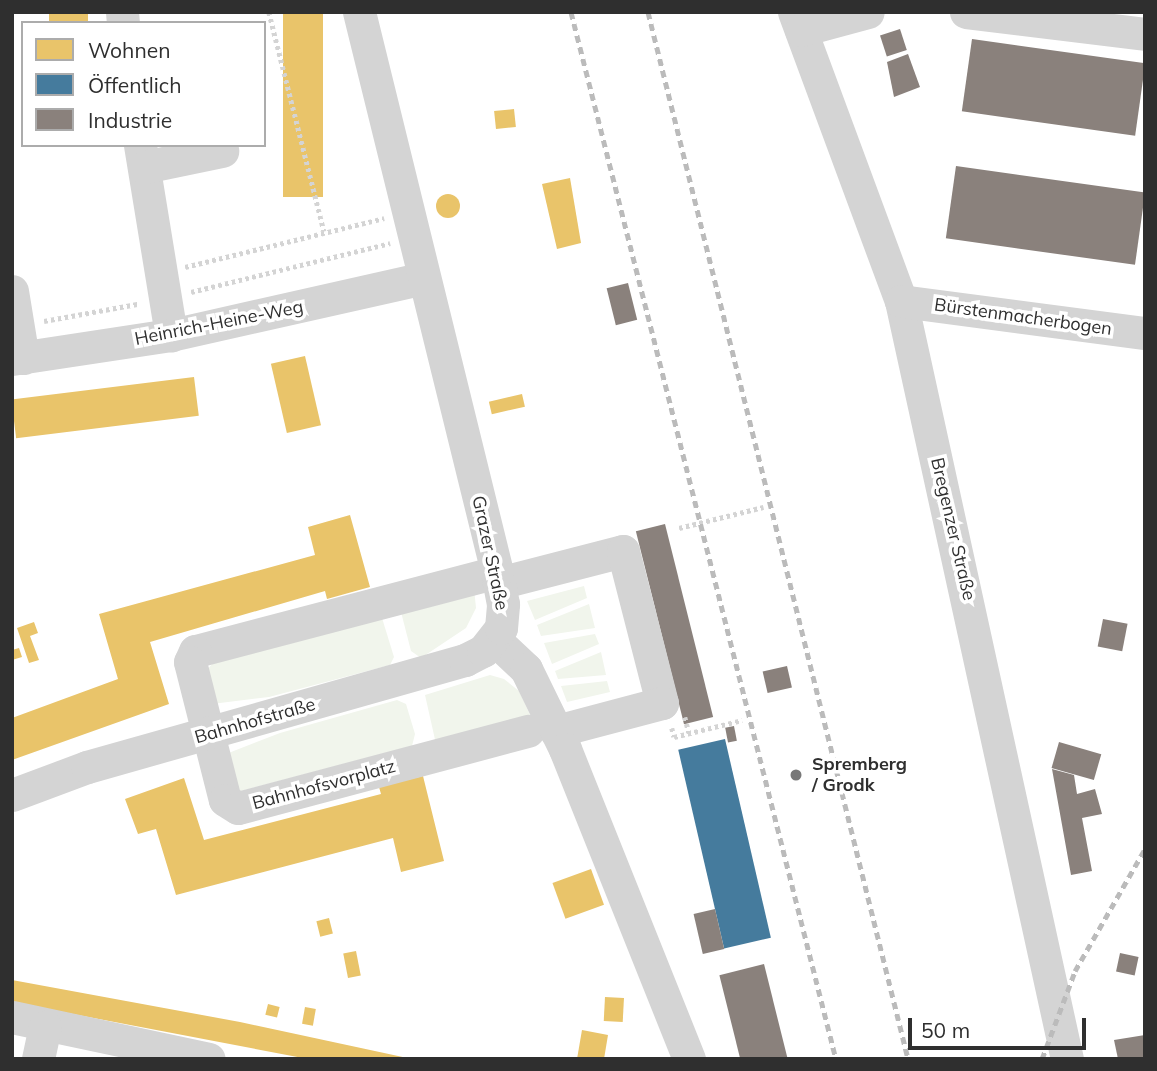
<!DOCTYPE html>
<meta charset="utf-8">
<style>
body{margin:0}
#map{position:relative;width:1157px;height:1071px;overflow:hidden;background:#fff;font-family:Mulish,sans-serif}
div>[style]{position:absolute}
.green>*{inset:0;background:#f1f5ec}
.homes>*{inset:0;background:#e9c46a;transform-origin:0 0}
.round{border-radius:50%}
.public>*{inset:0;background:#457b9d;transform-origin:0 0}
.industry>*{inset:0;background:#8a817c;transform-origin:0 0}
.path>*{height:4.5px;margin-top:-2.25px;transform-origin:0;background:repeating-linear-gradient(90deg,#d4d4d4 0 3.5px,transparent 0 7px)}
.minor>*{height:33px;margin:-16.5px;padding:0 16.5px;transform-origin:16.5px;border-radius:16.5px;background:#d4d4d4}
.rail>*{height:5px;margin-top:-2.5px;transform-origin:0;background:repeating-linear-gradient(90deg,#bbb 0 7px,transparent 0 12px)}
.dots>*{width:19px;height:19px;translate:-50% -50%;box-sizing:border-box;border:4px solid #fff;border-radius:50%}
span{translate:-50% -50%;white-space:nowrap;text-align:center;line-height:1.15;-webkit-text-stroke:7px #fff;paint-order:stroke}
.street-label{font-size:18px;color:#2f2f2f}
.poi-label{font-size:18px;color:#2f2f2f;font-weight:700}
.left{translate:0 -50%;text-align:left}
.frame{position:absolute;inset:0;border:14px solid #2f2f2f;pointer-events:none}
.legend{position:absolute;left:21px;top:21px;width:245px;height:126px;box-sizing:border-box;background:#fff;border:2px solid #acacac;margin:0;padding:9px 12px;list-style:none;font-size:21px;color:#2f2f2f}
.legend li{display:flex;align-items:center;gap:14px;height:35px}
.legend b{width:35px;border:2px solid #acacac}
.scale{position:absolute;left:908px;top:1018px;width:178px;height:32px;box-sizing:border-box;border:4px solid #2f2f2f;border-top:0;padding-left:9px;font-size:21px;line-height:24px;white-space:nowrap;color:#2f2f2f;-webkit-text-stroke:5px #fff;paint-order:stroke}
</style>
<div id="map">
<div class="green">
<i style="clip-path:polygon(584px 586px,587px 598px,535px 620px,527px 601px)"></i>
<i style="clip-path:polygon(474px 588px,476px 608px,466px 628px,421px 658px,411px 651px,400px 608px)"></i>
<i style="clip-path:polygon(589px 604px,595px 628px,541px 636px,537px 625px)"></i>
<i style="clip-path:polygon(382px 618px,394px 657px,390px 665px,269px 697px,212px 704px,207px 670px,217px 658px)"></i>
<i style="clip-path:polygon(595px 634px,599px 644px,552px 664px,544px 643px)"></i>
<i style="clip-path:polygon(601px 652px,606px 675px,558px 679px,555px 671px)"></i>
<i style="clip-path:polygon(490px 675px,504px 679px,519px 691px,532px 719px,436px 744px,425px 695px)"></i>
<i style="clip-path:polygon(607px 681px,610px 692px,567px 702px,561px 686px)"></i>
<i style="clip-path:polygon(397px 700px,406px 704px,415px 734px,412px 746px,241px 791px,234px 785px,226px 754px,280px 733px)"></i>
</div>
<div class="homes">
<i style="left:49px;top:12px;width:39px;height:11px"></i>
<i style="left:283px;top:12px;width:40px;height:185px"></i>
<i style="left:514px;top:109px;width:18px;height:20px;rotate:84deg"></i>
<i style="clip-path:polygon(570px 178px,581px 243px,557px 249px,542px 184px)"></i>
<i class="round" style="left:436px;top:194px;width:24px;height:24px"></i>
<i style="left:305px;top:356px;width:71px;height:35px;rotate:77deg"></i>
<i style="left:194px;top:377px;width:39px;height:184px;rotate:83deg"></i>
<i style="left:522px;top:394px;width:13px;height:34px;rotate:77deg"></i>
<i style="clip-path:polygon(350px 515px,370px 587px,327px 599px,325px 591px,150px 642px,169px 704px,12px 760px,12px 718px,118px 679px,99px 614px,315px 555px,308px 527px)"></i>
<i style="clip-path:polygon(34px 622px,38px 633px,30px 636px,39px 660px,29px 663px,17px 628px)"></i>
<i style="clip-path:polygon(19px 648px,22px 657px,12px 660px,12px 650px)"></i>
<i style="clip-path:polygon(423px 776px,444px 861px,401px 872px,393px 838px,176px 895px,156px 829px,138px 834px,125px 799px,184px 778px,204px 840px,381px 794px,379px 787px)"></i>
<i style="left:591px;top:869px;width:38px;height:41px;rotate:70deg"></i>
<i style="left:329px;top:918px;width:16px;height:13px;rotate:76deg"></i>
<i style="left:356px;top:951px;width:25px;height:13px;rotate:79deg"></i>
<i style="clip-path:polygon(12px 980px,240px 1022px,412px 1059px,308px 1059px,41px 1008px,12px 1002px)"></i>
<i style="left:605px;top:997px;width:19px;height:24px;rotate:3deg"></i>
<i style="left:268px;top:1004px;width:12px;height:11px;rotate:14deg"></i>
<i style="left:305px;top:1007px;width:11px;height:17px;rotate:10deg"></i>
<i style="clip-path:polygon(582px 1030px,608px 1035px,604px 1059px,577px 1059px)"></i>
</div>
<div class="public">
<i style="left:725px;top:739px;width:204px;height:48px;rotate:77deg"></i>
</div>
<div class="industry">
<i style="left:900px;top:29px;width:22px;height:21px;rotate:72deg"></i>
<i style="left:972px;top:39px;width:175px;height:73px;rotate:8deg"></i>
<i style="clip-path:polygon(908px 54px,920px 87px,894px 97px,887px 62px)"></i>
<i style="left:956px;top:166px;width:191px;height:73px;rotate:8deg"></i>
<i style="left:628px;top:283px;width:38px;height:22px;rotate:76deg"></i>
<i style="left:665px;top:524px;width:199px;height:30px;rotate:76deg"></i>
<i style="left:1103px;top:619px;width:25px;height:28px;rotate:11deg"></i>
<i style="left:787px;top:666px;width:22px;height:25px;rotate:77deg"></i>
<i style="left:734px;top:726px;width:15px;height:9px;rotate:79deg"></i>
<i style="left:1059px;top:742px;width:44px;height:27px;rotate:16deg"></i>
<i style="clip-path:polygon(1052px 769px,1074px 775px,1077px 794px,1095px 789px,1102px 814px,1082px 818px,1092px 871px,1071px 875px)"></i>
<i style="left:715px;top:909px;width:41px;height:22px;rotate:77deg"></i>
<i style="left:1120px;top:953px;width:19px;height:19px;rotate:12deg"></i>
<i style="left:764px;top:964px;width:98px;height:46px;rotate:76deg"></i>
<i style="clip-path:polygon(1145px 1035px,1145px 1059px,1118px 1059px,1114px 1040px)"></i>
</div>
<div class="path">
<i style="left:269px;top:12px;width:226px;rotate:75.9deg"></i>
<i style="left:185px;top:267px;width:205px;rotate:-13.8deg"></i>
<i style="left:191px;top:292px;width:205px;rotate:-13.8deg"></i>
<i style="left:44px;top:321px;width:96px;rotate:-10.3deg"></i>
<i style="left:679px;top:528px;width:87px;rotate:-14deg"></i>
<i style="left:685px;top:717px;width:16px;rotate:76deg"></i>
<i style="left:672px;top:728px;width:9px;rotate:77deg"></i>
<i style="left:674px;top:737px;width:70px;rotate:-14deg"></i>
</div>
<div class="minor">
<i style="left:122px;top:12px;width:11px;rotate:85deg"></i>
<i style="left:794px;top:12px;width:308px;rotate:69.7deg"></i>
<i style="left:901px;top:301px;width:776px;rotate:77.65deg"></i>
<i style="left:966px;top:12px;width:180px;rotate:7deg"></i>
<i style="left:801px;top:30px;width:69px;rotate:-15deg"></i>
<i style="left:140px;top:145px;width:193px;rotate:80.7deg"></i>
<i style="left:144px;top:167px;width:80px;rotate:-11.6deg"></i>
<i style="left:12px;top:291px;width:68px;rotate:80.7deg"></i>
<i style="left:901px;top:301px;width:246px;rotate:7.5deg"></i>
<i style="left:12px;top:359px;width:161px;rotate:-8.6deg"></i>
<i style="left:171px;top:335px;width:259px;rotate:-12.7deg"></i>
<i style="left:497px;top:572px;width:312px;rotate:165.3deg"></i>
<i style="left:195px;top:651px;width:12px;rotate:114deg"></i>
<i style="left:190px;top:662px;width:142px;rotate:75.8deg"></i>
<i style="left:225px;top:800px;width:15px;rotate:32deg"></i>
<i style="left:238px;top:808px;width:300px;rotate:-14.9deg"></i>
<i style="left:499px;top:583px;width:128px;rotate:-14.5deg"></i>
<i style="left:623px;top:551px;width:157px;rotate:75.6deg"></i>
<i style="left:662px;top:703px;width:110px;rotate:165.2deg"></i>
<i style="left:494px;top:639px;width:44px;rotate:43.2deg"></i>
<i style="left:526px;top:669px;width:89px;rotate:64deg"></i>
<i style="left:565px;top:749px;width:334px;rotate:68.2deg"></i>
<i style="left:12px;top:795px;width:80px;rotate:-20.5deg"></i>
<i style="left:87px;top:767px;width:393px;rotate:-15.8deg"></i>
<i style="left:465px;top:660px;width:20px;rotate:-27deg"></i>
<i style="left:483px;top:651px;width:29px;rotate:-52deg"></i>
<i style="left:501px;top:628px;width:24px;rotate:-85deg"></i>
<i style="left:503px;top:604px;width:33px;rotate:-101deg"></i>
<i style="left:497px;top:572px;width:577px;rotate:-103.84deg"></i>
<i style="left:12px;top:1017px;width:201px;rotate:12deg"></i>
<i style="left:38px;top:1059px;width:33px;rotate:-78deg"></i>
</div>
<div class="rail">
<i style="left:571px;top:12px;width:1080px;rotate:75.8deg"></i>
<i style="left:648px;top:12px;width:1079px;rotate:76.05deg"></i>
<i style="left:1042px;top:1059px;width:94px;rotate:-69.4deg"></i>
<i style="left:1075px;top:971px;width:141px;rotate:-60.2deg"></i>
</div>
<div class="dots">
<i style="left:796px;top:775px;background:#787878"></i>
</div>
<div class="street-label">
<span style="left:1023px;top:317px;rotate:8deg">Bürstenmacherbogen</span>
<span style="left:219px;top:323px;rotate:-11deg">Heinrich-Heine-Weg</span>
<span style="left:953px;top:529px;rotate:77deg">Bregenzer Straße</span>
<span style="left:490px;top:553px;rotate:78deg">Grazer Straße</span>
<span style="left:255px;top:721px;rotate:-16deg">Bahnhofstraße</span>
<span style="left:324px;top:785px;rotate:-15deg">Bahnhofsvorplatz</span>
</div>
<div class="poi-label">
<span class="left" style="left:812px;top:775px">Spremberg<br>/ Grodk</span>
</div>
<div class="frame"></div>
<ul class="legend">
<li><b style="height:19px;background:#e9c46a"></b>Wohnen</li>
<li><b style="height:19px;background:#457b9d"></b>Öffentlich</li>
<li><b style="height:19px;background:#8a817c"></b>Industrie</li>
</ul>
<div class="scale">50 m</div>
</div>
